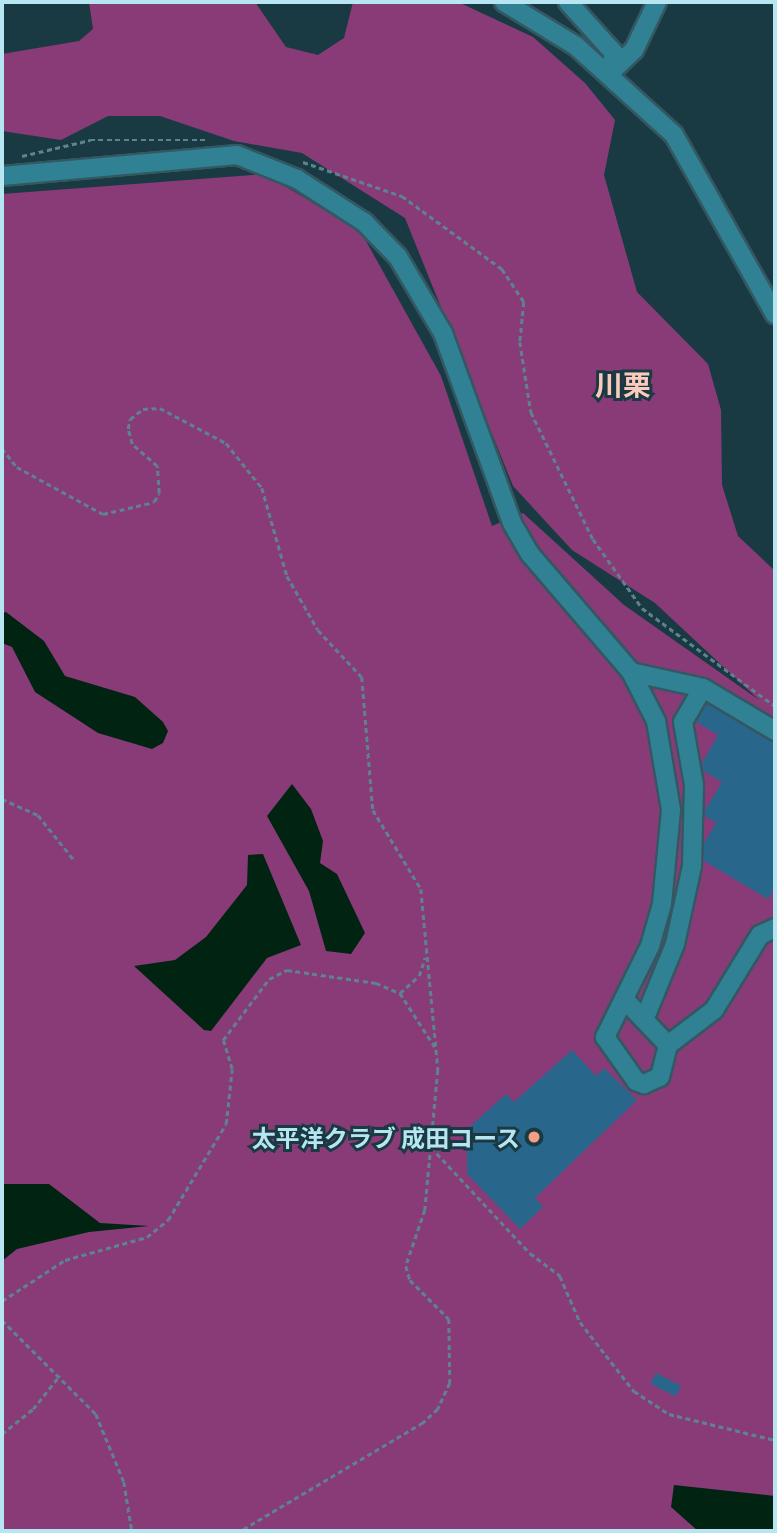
<!DOCTYPE html>
<meta charset="utf-8">
<style>
body{margin:0}
#map{position:relative;width:777px;height:1533px;overflow:hidden;background:#1a3a43;font-family:Georgia,"Noto Sans JP",serif}
div>[style]{position:absolute}
.green>*{inset:0;background:#893b77}
.water>*{inset:0;background:#002411}
.building>*{inset:0;background:#28678b;transform-origin:0 0}
.path>*{height:2.5px;margin-top:-1.25px;transform-origin:0;background:repeating-linear-gradient(90deg,#5d838e 0 5px,transparent 0 8.5px)}
.roads{filter:drop-shadow(2px 0 #335861) drop-shadow(-2px 0 #335861) drop-shadow(0 2px #335861) drop-shadow(0 -2px #335861)}
.minor>*{height:18px;margin:-9px;padding:0 9px;transform-origin:9px;border-radius:9px;background:#318194}
.dots>*{width:19px;height:19px;translate:-50% -50%;box-sizing:border-box;border:4px solid #1a3a43;border-radius:50%}
span{translate:-50% -50%;white-space:nowrap;text-align:center;line-height:1.15;-webkit-text-stroke:6px #1a3a43;paint-order:stroke}
.poi-label{font-size:24px;color:#b7e5f2;font-weight:700}
.right{translate:-100% -50%;text-align:right}
.quarter-label{font-size:28px;color:#fccabc;font-weight:700}
.frame{position:absolute;inset:0;border:4px solid #b7e5f2;pointer-events:none}
</style>
<div id="map">
<div class="green">
<i style="clip-path:polygon(89px 2px,255px 2px,286px 47px,318px 55px,344px 38px,353px 2px,458px 2px,533px 37px,585px 83px,615px 120px,604px 175px,637px 292px,708px 364px,721px 410px,722px 485px,738px 536px,775px 571px,775px 1531px,2px 1531px,2px 194px,265px 174px,361px 232px,441px 376px,492px 526px,523px 513px,624px 605px,759px 700px,655px 603px,572px 550px,513px 486px,405px 218px,302px 153px,234px 141px,160px 116px,108px 116px,61px 140px,2px 131px,2px 54px,79px 41px,93px 29px)"></i>
</div>
<div class="water">
<i style="clip-path:polygon(6px 612px,44px 641px,65px 676px,135px 697px,163px 722px,168px 731px,163px 743px,152px 749px,98px 733px,35px 692px,12px 647px,2px 643px,2px 613px)"></i>
<i style="clip-path:polygon(292px 784px,311px 809px,323px 841px,320px 863px,337px 874px,365px 933px,351px 954px,326px 951px,309px 891px,267px 816px)"></i>
<i style="clip-path:polygon(263px 854px,301px 945px,267px 958px,211px 1031px,204px 1030px,134px 966px,175px 960px,206px 937px,247px 885px,248px 855px)"></i>
<i style="clip-path:polygon(2px 1184px,49px 1184px,100px 1223px,149px 1226px,89px 1232px,17px 1249px,2px 1261px)"></i>
<i style="clip-path:polygon(674px 1485px,775px 1496px,775px 1531px,698px 1531px,671px 1507px)"></i>
</div>
<div class="building">
<i style="clip-path:polygon(707px 704px,775px 742px,775px 887px,768px 899px,704px 861px,704px 843px,716px 823px,705px 816px,705px 810px,722px 782px,703px 771px,702px 763px,718px 735px,696px 722px)"></i>
<i style="clip-path:polygon(572px 1050px,596px 1076px,604px 1068px,637px 1100px,535px 1198px,543px 1207px,520px 1229px,467px 1174px,467px 1150px,475px 1143px,464px 1132px,506px 1094px,514px 1102px)"></i>
<i style="left:656px;top:1373px;width:28px;height:12px;rotate:27deg"></i>
</div>
<div class="path">
<i style="left:22px;top:156px;width:70px;rotate:-13.2deg"></i>
<i style="left:90px;top:140px;width:119px"></i>
<i style="left:303px;top:162px;width:105px;rotate:19deg"></i>
<i style="left:402px;top:196px;width:124px;rotate:36.1deg"></i>
<i style="left:502px;top:269px;width:40px;rotate:56deg"></i>
<i style="left:524px;top:302px;width:40px;rotate:95.7deg"></i>
<i style="left:520px;top:342px;width:71px;rotate:81.1deg"></i>
<i style="left:531px;top:412px;width:141px;rotate:64deg"></i>
<i style="left:593px;top:539px;width:85px;rotate:54.6deg"></i>
<i style="left:642px;top:608px;width:165px;rotate:36.4deg"></i>
<i style="left:2px;top:448px;width:24px;rotate:52deg"></i>
<i style="left:17px;top:467px;width:98px;rotate:28.7deg"></i>
<i style="left:103px;top:514px;width:52px;rotate:-13.2deg"></i>
<i style="left:154px;top:502px;width:10px;rotate:-61deg"></i>
<i style="left:159px;top:493px;width:27px;rotate:-94deg"></i>
<i style="left:157px;top:466px;width:33px;rotate:-139deg"></i>
<i style="left:132px;top:444px;width:16px;rotate:-105deg"></i>
<i style="left:128px;top:429px;width:10px;rotate:-79deg"></i>
<i style="left:130px;top:419px;width:16px;rotate:-38deg"></i>
<i style="left:143px;top:409px;width:17px;rotate:-3deg"></i>
<i style="left:160px;top:408px;width:75px;rotate:27.9deg"></i>
<i style="left:226px;top:443px;width:58px;rotate:51.3deg"></i>
<i style="left:262px;top:488px;width:91px;rotate:74.1deg"></i>
<i style="left:287px;top:576px;width:62px;rotate:60.1deg"></i>
<i style="left:318px;top:630px;width:64px;rotate:46.9deg"></i>
<i style="left:362px;top:677px;width:133px;rotate:85.3deg"></i>
<i style="left:373px;top:810px;width:92px;rotate:58.7deg"></i>
<i style="left:421px;top:889px;width:182px;rotate:84.6deg"></i>
<i style="left:438px;top:1070px;width:141px;rotate:95.3deg"></i>
<i style="left:425px;top:1210px;width:59px;rotate:108.7deg"></i>
<i style="left:406px;top:1266px;width:15px;rotate:74deg"></i>
<i style="left:410px;top:1280px;width:55px;rotate:45deg"></i>
<i style="left:449px;top:1319px;width:64px;rotate:89.1deg"></i>
<i style="left:450px;top:1383px;width:29px;rotate:115deg"></i>
<i style="left:438px;top:1409px;width:21px;rotate:137deg"></i>
<i style="left:423px;top:1423px;width:212px;rotate:149.3deg"></i>
<i style="left:2px;top:799px;width:39px;rotate:24deg"></i>
<i style="left:38px;top:815px;width:58px;rotate:51.3deg"></i>
<i style="left:400px;top:993px;width:25px;rotate:-42deg"></i>
<i style="left:419px;top:976px;width:19px;rotate:-72deg"></i>
<i style="left:431px;top:1147px;width:145px;rotate:47deg"></i>
<i style="left:530px;top:1253px;width:38px;rotate:37deg"></i>
<i style="left:560px;top:1276px;width:50px;rotate:66.5deg"></i>
<i style="left:580px;top:1322px;width:88px;rotate:52deg"></i>
<i style="left:634px;top:1391px;width:42px;rotate:33.3deg"></i>
<i style="left:669px;top:1414px;width:109px;rotate:13.8deg"></i>
<i style="left:2px;top:1301px;width:75px;rotate:-33.1deg"></i>
<i style="left:65px;top:1260px;width:85px;rotate:-15.7deg"></i>
<i style="left:147px;top:1237px;width:27px;rotate:-39deg"></i>
<i style="left:168px;top:1220px;width:112px;rotate:-58.9deg"></i>
<i style="left:226px;top:1124px;width:55px;rotate:-83.8deg"></i>
<i style="left:232px;top:1069px;width:30px;rotate:-107deg"></i>
<i style="left:223px;top:1040px;width:76px;rotate:-53deg"></i>
<i style="left:269px;top:979px;width:20px;rotate:-27deg"></i>
<i style="left:287px;top:970px;width:90px;rotate:8.3deg"></i>
<i style="left:376px;top:983px;width:26px;rotate:23deg"></i>
<i style="left:400px;top:993px;width:64px;rotate:57.1deg"></i>
<i style="left:2px;top:1320px;width:133px;rotate:45deg"></i>
<i style="left:96px;top:1414px;width:74px;rotate:67.6deg"></i>
<i style="left:124px;top:1482px;width:50px;rotate:80.7deg"></i>
<i style="left:2px;top:1434px;width:40px;rotate:-39deg"></i>
<i style="left:33px;top:1409px;width:43px;rotate:-51.5deg"></i>
</div>
<div class="roads">
<div class="minor">
<i style="left:504px;top:2px;width:84px;rotate:31.4deg"></i>
<i style="left:576px;top:46px;width:132px;rotate:42.2deg"></i>
<i style="left:674px;top:135px;width:206px;rotate:60.6deg"></i>
<i style="left:568px;top:2px;width:69px;rotate:48deg"></i>
<i style="left:614px;top:53px;width:20px;rotate:101deg"></i>
<i style="left:610px;top:73px;width:33px;rotate:-44deg"></i>
<i style="left:634px;top:50px;width:53px;rotate:-64.4deg"></i>
<i style="left:2px;top:176px;width:236px;rotate:-5.1deg"></i>
<i style="left:237px;top:155px;width:65px;rotate:21.8deg"></i>
<i style="left:297px;top:179px;width:80px;rotate:32.7deg"></i>
<i style="left:364px;top:222px;width:49px;rotate:45.8deg"></i>
<i style="left:398px;top:257px;width:88px;rotate:59.4deg"></i>
<i style="left:443px;top:333px;width:202px;rotate:70deg"></i>
<i style="left:512px;top:523px;width:36px;rotate:60deg"></i>
<i style="left:530px;top:554px;width:155px;rotate:49.4deg"></i>
<i style="left:631px;top:672px;width:55px;rotate:63deg"></i>
<i style="left:656px;top:721px;width:90px;rotate:80.4deg"></i>
<i style="left:671px;top:810px;width:94px;rotate:95.5deg"></i>
<i style="left:662px;top:904px;width:44px;rotate:105.9deg"></i>
<i style="left:650px;top:946px;width:102px;rotate:116.3deg"></i>
<i style="left:605px;top:1037px;width:54px;rotate:54.8deg"></i>
<i style="left:636px;top:1081px;width:9px;rotate:21deg"></i>
<i style="left:644px;top:1084px;width:17px;rotate:-24deg"></i>
<i style="left:660px;top:1077px;width:33px;rotate:-76deg"></i>
<i style="left:631px;top:672px;width:74px;rotate:12.5deg"></i>
<i style="left:703px;top:688px;width:84px;rotate:30.8deg"></i>
<i style="left:624px;top:999px;width:64px;rotate:46.3deg"></i>
<i style="left:644px;top:1020px;width:82px;rotate:-67.8deg"></i>
<i style="left:675px;top:944px;width:80px;rotate:-77.7deg"></i>
<i style="left:692px;top:866px;width:81px;rotate:-88.6deg"></i>
<i style="left:694px;top:785px;width:64px;rotate:-99.9deg"></i>
<i style="left:683px;top:722px;width:39px;rotate:-60deg"></i>
<i style="left:668px;top:1045px;width:58px;rotate:-37.3deg"></i>
<i style="left:714px;top:1010px;width:88px;rotate:-58.5deg"></i>
<i style="left:760px;top:935px;width:17px;rotate:-25deg"></i>
</div>
</div>
<div class="dots">
<i style="left:534px;top:1137px;background:#f39f86"></i>
</div>
<div class="poi-label">
<span class="right" style="left:520px;top:1137px">太平洋クラブ 成田コース</span>
</div>
<div class="quarter-label">
<span style="left:623px;top:383px">川栗</span>
</div>
<div class="frame"></div>
</div>
